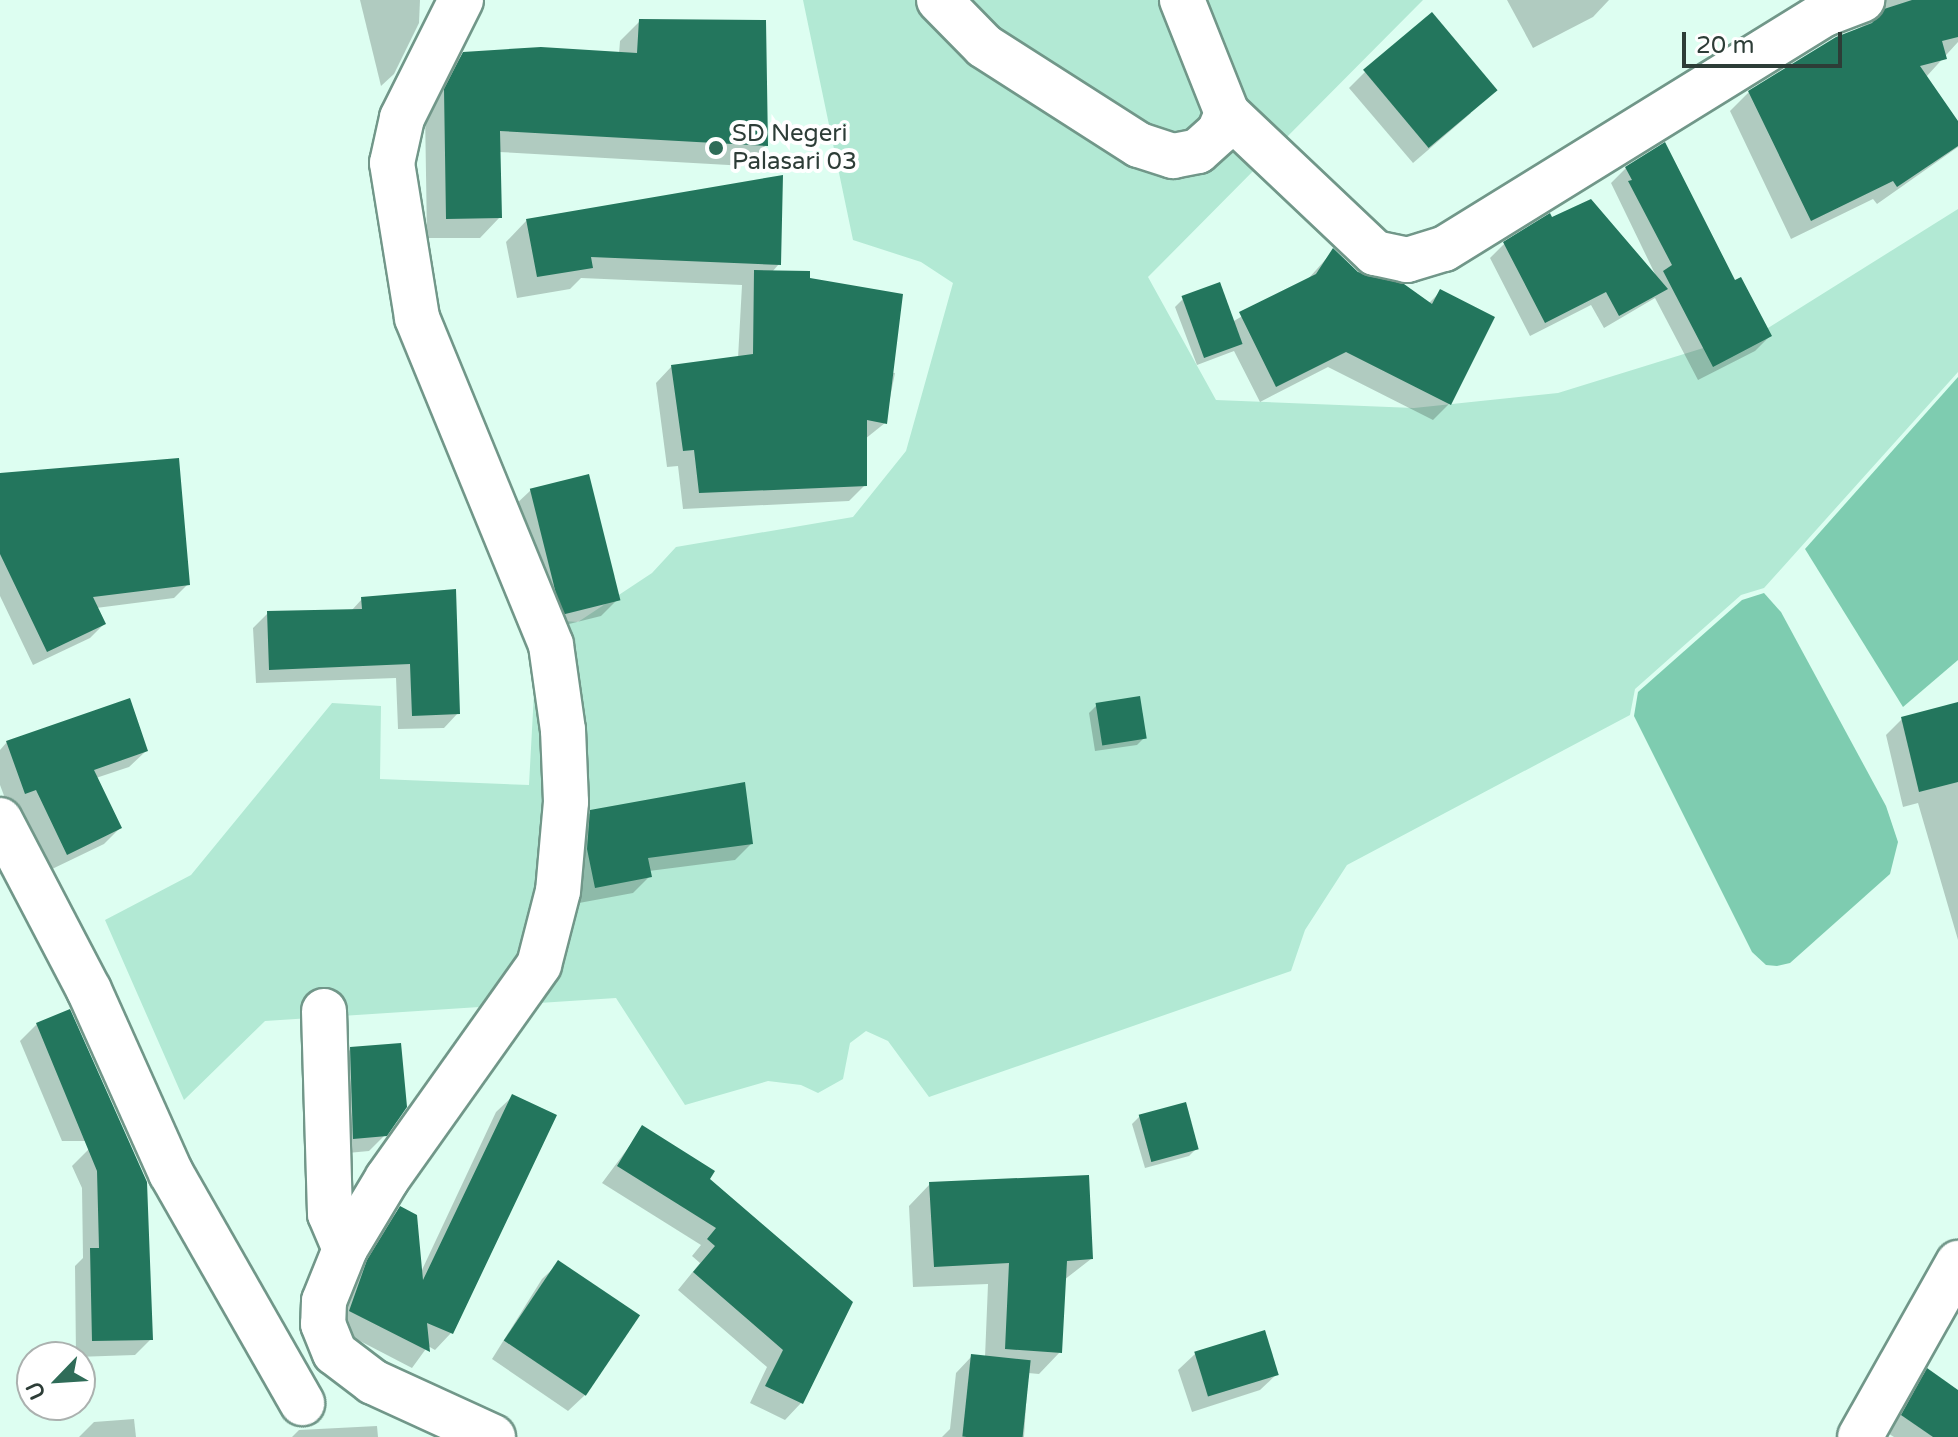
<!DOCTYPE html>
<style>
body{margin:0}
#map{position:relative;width:1958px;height:1437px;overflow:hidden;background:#ddfef1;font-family:"Varela Round",sans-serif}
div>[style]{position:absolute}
.green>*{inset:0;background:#b2e9d4}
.water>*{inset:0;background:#7eccb0}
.shadow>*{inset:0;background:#0003}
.building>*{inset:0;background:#23765d;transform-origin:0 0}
.roads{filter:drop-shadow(2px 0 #719789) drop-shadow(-2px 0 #719789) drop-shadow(0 2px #719789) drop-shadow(0 -2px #719789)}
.minor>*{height:44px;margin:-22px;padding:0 22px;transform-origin:22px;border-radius:22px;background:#fff}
.dots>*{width:22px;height:22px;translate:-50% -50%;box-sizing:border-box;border:4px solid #fff;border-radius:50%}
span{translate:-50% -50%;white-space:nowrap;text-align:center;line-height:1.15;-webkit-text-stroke:8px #fff;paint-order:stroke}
.poi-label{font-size:24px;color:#2d3d37}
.left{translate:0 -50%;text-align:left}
.north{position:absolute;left:16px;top:1341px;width:80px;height:80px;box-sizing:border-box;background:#fff;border:2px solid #abb1af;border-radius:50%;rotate:245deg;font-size:22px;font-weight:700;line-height:32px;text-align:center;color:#2d3d37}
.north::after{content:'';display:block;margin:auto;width:28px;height:36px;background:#2f6c58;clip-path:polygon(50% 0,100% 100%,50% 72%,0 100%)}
.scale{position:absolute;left:1682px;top:32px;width:160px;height:36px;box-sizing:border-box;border:4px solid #2d3d37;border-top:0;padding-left:10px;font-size:24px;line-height:28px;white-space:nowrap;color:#2d3d37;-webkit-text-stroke:6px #fff;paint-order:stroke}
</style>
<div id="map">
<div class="green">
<i style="clip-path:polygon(803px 0,1423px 0,1148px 277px,1216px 400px,1414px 408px,1558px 393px,1768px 328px,1958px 209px,1958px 372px,1764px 588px,1741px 595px,1635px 689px,1630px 715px,1347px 865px,1305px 930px,1291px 971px,929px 1097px,888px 1041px,866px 1031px,850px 1043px,843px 1079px,818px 1093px,801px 1085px,768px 1081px,685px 1105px,616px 998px,265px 1021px,184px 1100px,105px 920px,191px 875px,332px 703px,381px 706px,380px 779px,529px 785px,538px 619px,578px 622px,652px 573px,676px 547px,853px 517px,906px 451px,953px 283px,921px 262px,853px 240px)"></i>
</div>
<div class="water">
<i style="clip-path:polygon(1958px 377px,1958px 660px,1903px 707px,1805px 549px)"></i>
<i style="clip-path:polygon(1764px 593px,1781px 612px,1886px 806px,1898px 842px,1890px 874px,1790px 963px,1777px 966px,1766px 965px,1752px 952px,1634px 716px,1638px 692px,1742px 600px)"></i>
</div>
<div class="shadow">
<i style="clip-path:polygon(360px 0,420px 0,419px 23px,394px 74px,381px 86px)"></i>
<i style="clip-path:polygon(1507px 0,1609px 0,1593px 17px,1533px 48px)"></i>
<i style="clip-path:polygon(1876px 0,1958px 0,1958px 42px,1926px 77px,1958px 124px,1958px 147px,1877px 204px,1873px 199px,1791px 239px,1730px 111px,1749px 92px,1878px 17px)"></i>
<i style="clip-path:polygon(640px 21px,766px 145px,746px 166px,499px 152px,500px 217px,480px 238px,427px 238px,425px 111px,443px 74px,464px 54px,619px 54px,620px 41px)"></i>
<i style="clip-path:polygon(1365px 72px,1471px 113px,1413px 163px,1349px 88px)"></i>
<i style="clip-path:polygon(1626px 168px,1734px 283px,1770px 336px,1755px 351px,1698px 380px,1655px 298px,1604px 328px,1591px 305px,1530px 336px,1490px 258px,1505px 243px,1656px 276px,1611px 183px)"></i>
<i style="clip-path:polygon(527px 220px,779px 264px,772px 272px,808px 279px,888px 372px,895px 373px,885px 423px,865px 439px,865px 485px,849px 501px,683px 509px,678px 466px,667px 467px,656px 383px,672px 366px,738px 358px,742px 285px,581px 278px,570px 289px,517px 298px,506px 242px)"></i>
<i style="clip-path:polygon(1333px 251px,1357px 273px,1428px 304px,1440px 292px,1449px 404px,1433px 420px,1328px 367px,1260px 402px,1234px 351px,1197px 365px,1175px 307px,1183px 299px,1232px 322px,1308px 279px)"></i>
<i style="clip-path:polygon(0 476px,188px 584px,174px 598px,96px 608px,104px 624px,90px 638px,33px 665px,0 596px)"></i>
<i style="clip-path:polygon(531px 490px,618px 599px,601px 616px,549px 629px,514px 506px)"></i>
<i style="clip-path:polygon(362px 599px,458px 713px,444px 728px,398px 729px,396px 678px,256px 683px,253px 628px,268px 613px,351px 611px)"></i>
<i style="clip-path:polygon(1958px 704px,1958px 940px,1918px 803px,1903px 807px,1886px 735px,1902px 719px)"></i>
<i style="clip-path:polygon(1097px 705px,1145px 737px,1137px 745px,1095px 751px,1089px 713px)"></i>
<i style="clip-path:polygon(7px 742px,146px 751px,129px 767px,96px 778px,120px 828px,104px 844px,50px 870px,19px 805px,9px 809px,0 785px,0 750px)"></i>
<i style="clip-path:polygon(591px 812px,751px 844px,735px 860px,649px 871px,650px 876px,633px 893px,579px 903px,571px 867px,575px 828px)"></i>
<i style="clip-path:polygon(37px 1024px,104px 1141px,62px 1141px,20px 1041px)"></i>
<i style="clip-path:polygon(351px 1049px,386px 1134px,369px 1151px,337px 1154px,334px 1065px)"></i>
<i style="clip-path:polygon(513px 1096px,451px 1333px,435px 1350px,428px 1346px,412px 1368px,333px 1327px,352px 1279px,384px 1225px,400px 1209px,421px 1272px,496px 1112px)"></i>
<i style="clip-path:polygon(1140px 1116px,1197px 1148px,1189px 1156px,1145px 1168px,1132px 1124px)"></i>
<i style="clip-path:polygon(643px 1128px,851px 1302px,801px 1403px,785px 1420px,750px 1403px,767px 1367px,678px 1290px,700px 1263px,692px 1256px,701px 1245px,602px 1183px)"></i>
<i style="clip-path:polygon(125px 1136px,151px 1339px,135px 1355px,76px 1357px,75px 1266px,83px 1258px,82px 1188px,72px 1166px,89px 1149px)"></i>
<i style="clip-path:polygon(930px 1184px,1091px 1259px,1064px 1280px,1060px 1352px,1039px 1374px,1028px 1373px,1024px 1437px,942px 1437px,950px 1429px,956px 1373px,972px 1356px,985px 1357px,988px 1284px,913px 1287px,909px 1206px)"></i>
<i style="clip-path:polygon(559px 1263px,585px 1395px,568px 1411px,492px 1359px,542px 1279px)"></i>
<i style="clip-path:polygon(1195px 1354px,1277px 1374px,1260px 1390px,1192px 1412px,1178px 1370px)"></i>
<i style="clip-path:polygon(1928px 1371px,1958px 1392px,1958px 1428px,1952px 1437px,1894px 1437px,1886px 1432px,1911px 1387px)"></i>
<i style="clip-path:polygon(134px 1419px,136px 1437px,79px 1437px,94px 1422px)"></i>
<i style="clip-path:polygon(377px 1426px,378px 1437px,292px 1437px,299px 1430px)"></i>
</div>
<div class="building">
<i style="clip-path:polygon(1912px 0,1958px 0,1958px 37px,1942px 41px,1947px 59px,1920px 66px,1958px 121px,1958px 146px,1897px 187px,1893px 181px,1811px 221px,1748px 91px,1836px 37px,1872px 23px,1884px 9px)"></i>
<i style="left:1432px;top:12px;width:102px;height:90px;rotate:50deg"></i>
<i style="clip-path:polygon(639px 19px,766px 20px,768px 146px,500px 131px,502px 218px,446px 219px,444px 89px,463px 52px,541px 47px,637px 53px)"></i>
<i style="clip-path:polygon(1665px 142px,1735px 280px,1741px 277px,1772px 336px,1713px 367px,1663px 271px,1672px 265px,1628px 181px,1632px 180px,1625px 167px)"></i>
<i style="clip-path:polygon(783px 175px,781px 265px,591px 257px,593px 268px,537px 277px,526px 219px)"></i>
<i style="clip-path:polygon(1591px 199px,1668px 289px,1619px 316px,1606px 292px,1545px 323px,1503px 242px,1550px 213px,1552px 217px)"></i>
<i style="clip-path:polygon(1333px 248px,1358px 272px,1404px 284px,1432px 304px,1440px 289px,1495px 317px,1451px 405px,1346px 352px,1276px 387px,1239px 312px,1316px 274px)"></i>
<i style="clip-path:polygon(754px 270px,810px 271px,810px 278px,903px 294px,887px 424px,867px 420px,867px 486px,699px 493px,694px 450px,683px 451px,671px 365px,753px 354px)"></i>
<i style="left:1220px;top:282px;width:66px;height:41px;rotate:70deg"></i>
<i style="clip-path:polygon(179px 458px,190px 585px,93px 597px,106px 624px,47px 652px,0 554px,0 473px)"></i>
<i style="left:589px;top:474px;width:130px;height:61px;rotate:76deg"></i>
<i style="clip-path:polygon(456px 589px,460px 714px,412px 716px,410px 664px,269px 670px,267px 611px,362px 609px,361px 597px)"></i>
<i style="left:1140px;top:696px;width:43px;height:45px;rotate:81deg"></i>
<i style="clip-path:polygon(130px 698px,148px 751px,94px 770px,122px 828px,67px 855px,36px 790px,25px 794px,6px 741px)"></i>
<i style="clip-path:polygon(1958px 702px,1958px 782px,1919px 792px,1901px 717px)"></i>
<i style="clip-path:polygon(745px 782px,753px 844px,648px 858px,652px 877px,595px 888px,587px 849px,590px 810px)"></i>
<i style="clip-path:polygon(70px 1009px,147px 1182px,153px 1340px,92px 1341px,90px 1248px,99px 1248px,97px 1171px,36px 1023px)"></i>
<i style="clip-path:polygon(401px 1043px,407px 1107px,387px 1136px,353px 1139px,350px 1047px)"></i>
<i style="clip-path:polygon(512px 1094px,557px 1115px,453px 1334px,427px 1323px,430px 1352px,349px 1311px,367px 1260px,400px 1206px,417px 1215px,423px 1280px)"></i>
<i style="left:1186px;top:1102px;width:49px;height:49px;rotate:75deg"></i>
<i style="clip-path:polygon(642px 1125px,715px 1171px,710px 1179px,853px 1302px,803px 1404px,765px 1386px,783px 1350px,693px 1272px,715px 1246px,707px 1239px,716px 1228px,617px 1166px)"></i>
<i style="clip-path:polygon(1089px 1175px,1093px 1259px,1067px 1261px,1062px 1353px,1005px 1349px,1009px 1263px,934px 1267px,929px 1182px)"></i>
<i style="left:558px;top:1260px;width:99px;height:97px;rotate:34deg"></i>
<i style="left:1265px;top:1330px;width:47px;height:74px;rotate:73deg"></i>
<i style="left:971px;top:1354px;width:60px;height:83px;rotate:6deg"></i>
<i style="clip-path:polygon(1927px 1368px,1958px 1390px,1958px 1437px,1933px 1437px,1901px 1415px)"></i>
</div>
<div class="roads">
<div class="minor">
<i style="left:461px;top:0;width:132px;rotate:116.6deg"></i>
<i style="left:402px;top:118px;width:46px;rotate:102.5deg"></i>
<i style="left:392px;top:163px;width:157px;rotate:80.8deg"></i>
<i style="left:417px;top:318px;width:353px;rotate:67.7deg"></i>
<i style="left:551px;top:645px;width:86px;rotate:82deg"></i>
<i style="left:563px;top:730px;width:72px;rotate:87.6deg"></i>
<i style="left:566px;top:802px;width:89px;rotate:95.1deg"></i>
<i style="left:558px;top:891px;width:76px;rotate:104.4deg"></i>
<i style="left:539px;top:965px;width:262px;rotate:125.4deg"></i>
<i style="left:387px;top:1179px;width:82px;rotate:121deg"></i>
<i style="left:345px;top:1249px;width:56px;rotate:112deg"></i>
<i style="left:324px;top:1301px;width:23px;rotate:92deg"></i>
<i style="left:323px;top:1324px;width:31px;rotate:68deg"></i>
<i style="left:335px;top:1353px;width:48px;rotate:37.3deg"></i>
<i style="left:373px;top:1382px;width:132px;rotate:24.6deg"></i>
<i style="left:939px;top:0;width:64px;rotate:45.6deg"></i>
<i style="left:984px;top:46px;width:184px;rotate:32.6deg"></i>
<i style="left:1139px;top:145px;width:36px;rotate:18deg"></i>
<i style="left:1173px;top:156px;width:25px;rotate:-11deg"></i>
<i style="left:1198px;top:151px;width:28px;rotate:-42deg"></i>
<i style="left:1219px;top:132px;width:21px;rotate:-67deg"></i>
<i style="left:1227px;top:113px;width:122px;rotate:-111.7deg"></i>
<i style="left:1227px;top:113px;width:204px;rotate:43.4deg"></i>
<i style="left:1375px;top:253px;width:33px;rotate:12deg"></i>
<i style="left:1407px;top:260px;width:39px;rotate:-17deg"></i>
<i style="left:1444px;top:249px;width:448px;rotate:-31.7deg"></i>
<i style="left:1825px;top:14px;width:40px;rotate:-21deg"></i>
<i style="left:0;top:820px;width:192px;rotate:62.4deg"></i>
<i style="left:89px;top:990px;width:201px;rotate:65.9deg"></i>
<i style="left:171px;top:1173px;width:265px;rotate:60.3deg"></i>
<i style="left:324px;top:1011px;width:203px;rotate:88.3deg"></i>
<i style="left:330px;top:1214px;width:38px;rotate:67deg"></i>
<i style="left:1860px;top:1437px;width:200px;rotate:-60.6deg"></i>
</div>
</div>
<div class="dots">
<i style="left:716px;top:148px;background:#2f6c58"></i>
</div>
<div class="poi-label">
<span class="left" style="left:732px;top:148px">SD Negeri<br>Palasari 03</span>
</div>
<div class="north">U</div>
<div class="scale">20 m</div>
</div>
